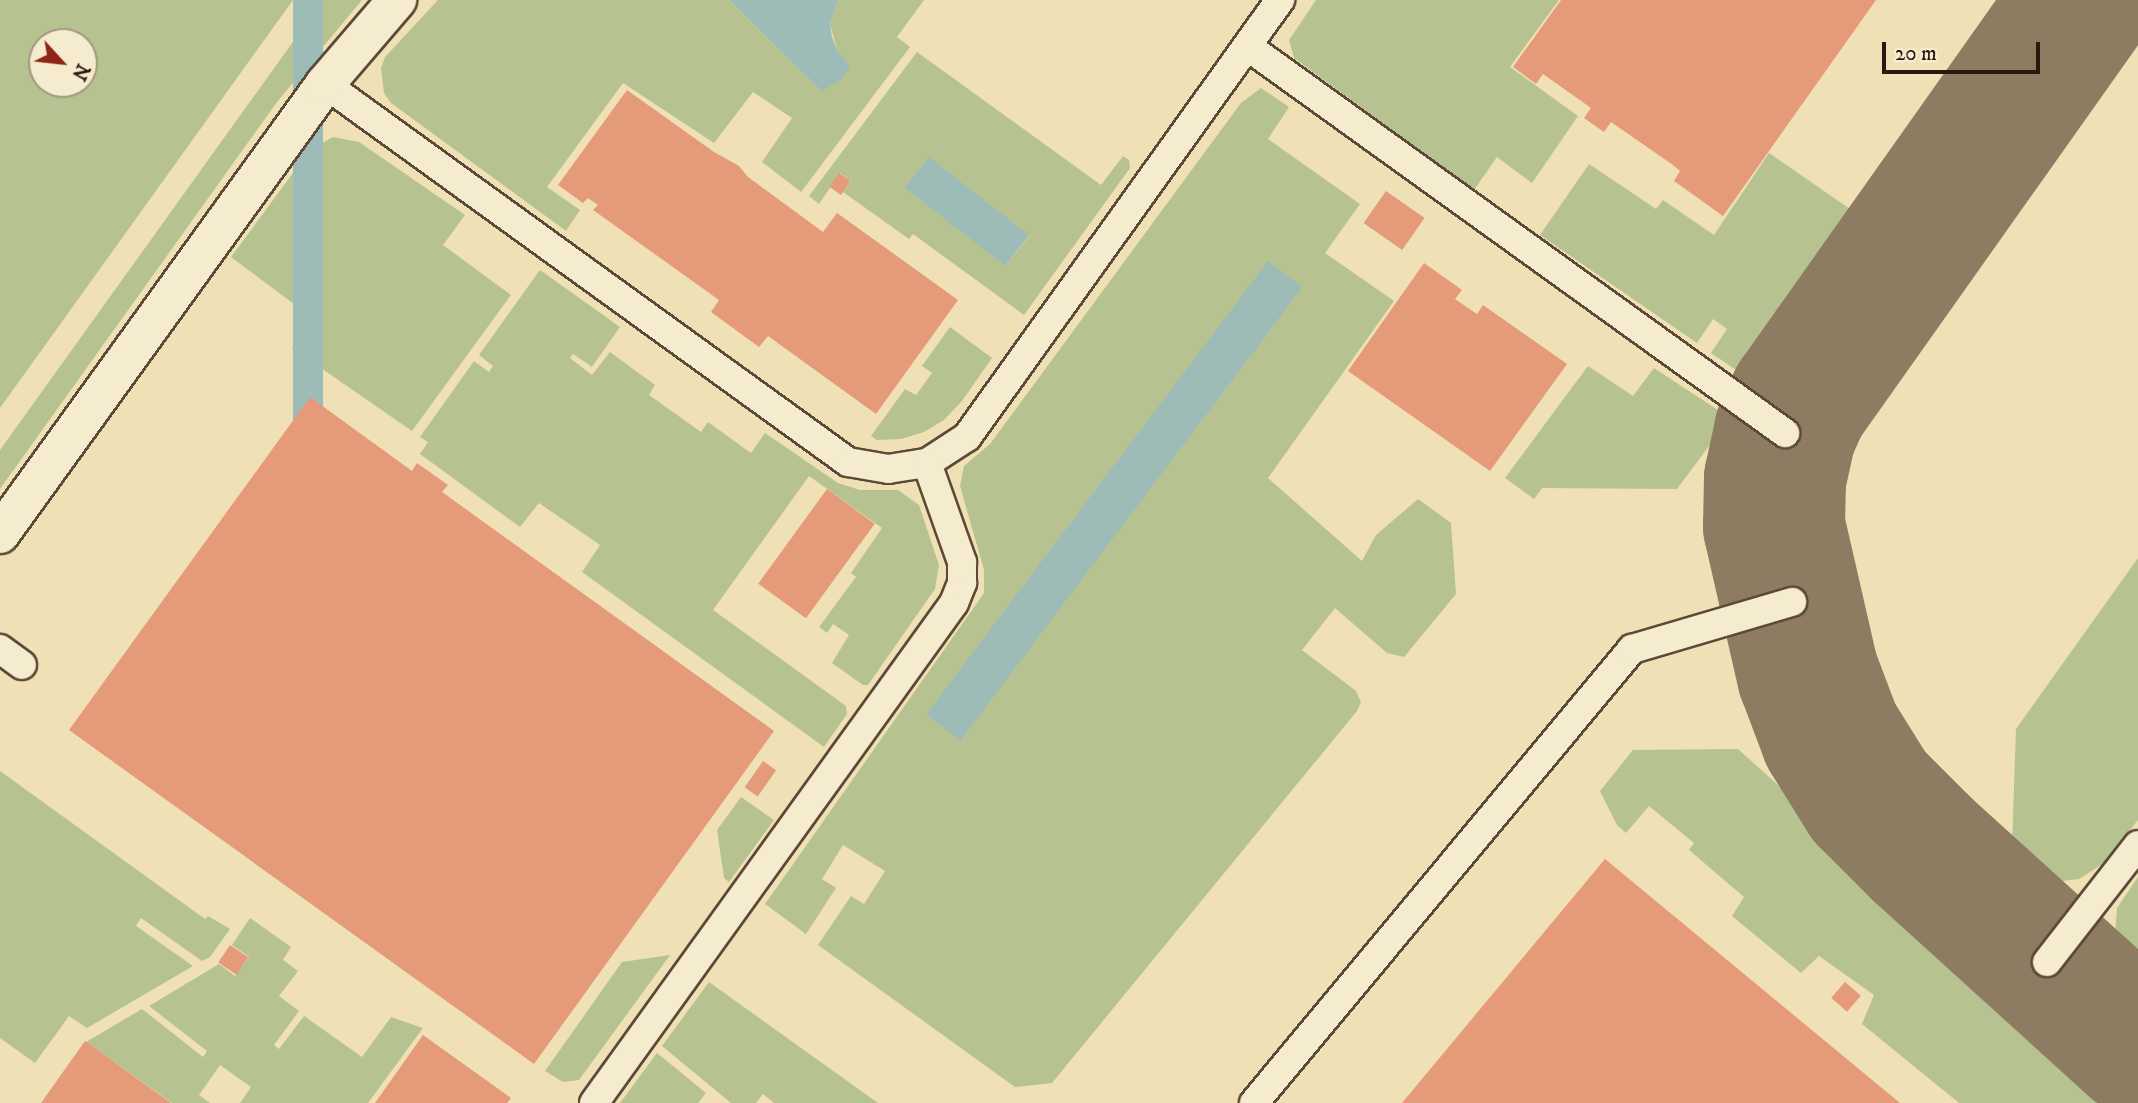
<!DOCTYPE html>
<style>
body{margin:0}
#map{position:relative;width:2138px;height:1103px;overflow:hidden;background:#efe0b5;font-family:"IM FELL DW Pica",serif}
div>[style]{position:absolute}
.green>*{inset:0;background:#b6c390}
.water>*{inset:0;background:#9dbbb7;transform-origin:0 0}
.taxiway>*{height:142px;margin:-71px;padding:0 71px;transform-origin:71px;border-radius:71px;background:#8d7c61}
.building>*{inset:0;background:#e59a7a;transform-origin:0 0}
.roads{filter:drop-shadow(2px 0 #5c4937) drop-shadow(-2px 0 #5c4937) drop-shadow(0 2px #5c4937) drop-shadow(0 -2px #5c4937)}
.lane>*{height:28px;margin:-14px;padding:0 14px;transform-origin:14px;border-radius:14px;background:#f5ebcf}
.street>*{height:38px;margin:-19px;padding:0 19px;transform-origin:19px;border-radius:19px;background:#f5ebcf}
span{translate:-50% -50%;white-space:nowrap;text-align:center;line-height:1.15;-webkit-text-stroke:7px #f5ebcf;paint-order:stroke}
.north{position:absolute;left:28px;top:28px;width:70px;height:70px;box-sizing:border-box;background:#f5ebcf;border:2px solid #a49681;border-radius:50%;rotate:117deg;font-size:19px;font-weight:700;line-height:28px;text-align:center;color:#2b170d}
.north::after{content:'';display:block;margin:auto;width:24px;height:32px;background:#8f2418;clip-path:polygon(50% 0,100% 100%,50% 72%,0 100%)}
.scale{position:absolute;left:1882px;top:42px;width:158px;height:32px;box-sizing:border-box;border:4px solid #2b170d;border-top:0;padding-left:9px;font-size:21px;line-height:24px;white-space:nowrap;color:#2b170d;-webkit-text-stroke:5px #f5ebcf;paint-order:stroke}
</style>
<div id="map">
<div class="green">
<i style="clip-path:polygon(evenodd,0 0,293px 0,0 408px,0 0,42px 42px,84px 42px,84px 84px,42px 84px,42px 42px)"></i>
<i style="clip-path:polygon(323px 0,362px 0,277px 102px,0 489px,0 450px)"></i>
<i style="clip-path:polygon(438px 0,729px 0,821px 91px,838px 52px,830px 25px,838px 0,924px 0,897px 37px,910px 47px,801px 192px,762px 162px,792px 118px,753px 92px,714px 143px,623px 83px,547px 187px,580px 210px,566px 231px,391px 103px,384px 93px,381px 68px,385px 57px)"></i>
<i style="clip-path:polygon(1316px 0,1559px 0,1510px 67px,1578px 116px,1532px 183px,1497px 157px,1474px 190px,1294px 58px,1289px 40px)"></i>
<i style="clip-path:polygon(evenodd,917px 52px,1101px 185px,1123px 156px,1129px 160px,1130px 168px,1024px 315px,913px 234px,909px 239px,843px 192px,851px 181px,840px 173px,819px 204px,809px 196px,917px 52px,929px 158px,1029px 236px,1006px 265px,906px 188px,929px 158px)"></i>
<i style="clip-path:polygon(1261px 88px,1289px 107px,1268px 139px,1360px 204px,1325px 253px,1394px 301px,1268px 478px,1362px 561px,1376px 535px,1418px 499px,1451px 523px,1456px 594px,1404px 657px,1387px 653px,1335px 608px,1302px 650px,1356px 691px,1361px 702px,1357px 711px,1052px 1083px,1015px 1087px,818px 945px,851px 896px,864px 904px,885px 871px,843px 845px,822px 879px,836px 888px,806px 934px,765px 904px,984px 593px,984px 570px,960px 486px,964px 466px,990px 444px,1241px 103px)"></i>
<i style="clip-path:polygon(333px 137px,359px 142px,465px 215px,443px 245px,511px 295px,412px 431px,292px 348px,314px 319px,231px 257px,310px 150px)"></i>
<i style="clip-path:polygon(1769px 153px,1866px 220px,1754px 382px,1711px 353px,1727px 329px,1713px 319px,1697px 343px,1540px 235px,1589px 164px,1656px 209px,1663px 200px,1714px 235px)"></i>
<i style="clip-path:polygon(540px 270px,620px 327px,592px 367px,573px 354px,570px 358px,592px 375px,610px 352px,655px 385px,649px 395px,701px 432px,708px 422px,751px 453px,765px 433px,838px 483px,860px 490px,898px 490px,919px 505px,939px 565px,935px 589px,868px 685px,863px 685px,832px 663px,849px 635px,833px 624px,827px 633px,819px 627px,856px 577px,851px 573px,882px 528px,809px 476px,713px 610px,846px 706px,847px 714px,824px 747px,582px 572px,600px 545px,539px 503px,520px 527px,420px 454px,428px 442px,420px 437px,474px 361px,489px 372px,493px 366px,479px 355px)"></i>
<i style="clip-path:polygon(950px 327px,992px 358px,962px 401px,944px 420px,924px 432px,901px 439px,877px 440px,871px 436px,905px 389px,916px 395px,932px 373px,922px 366px)"></i>
<i style="clip-path:polygon(1588px 366px,1633px 396px,1654px 368px,1730px 418px,1677px 489px,1542px 488px,1534px 499px,1505px 478px)"></i>
<i style="clip-path:polygon(2138px 558px,2138px 820px,2104px 863px,2079px 879px,2053px 882px,2029px 878px,2017px 866px,2012px 846px,2016px 729px)"></i>
<i style="clip-path:polygon(1738px 749px,2116px 1089px,2118px 1103px,1959px 1103px,1862px 1024px,1874px 995px,1819px 956px,1801px 973px,1732px 916px,1744px 897px,1689px 850px,1694px 843px,1649px 806px,1626px 833px,1617px 825px,1600px 791px,1633px 750px)"></i>
<i style="clip-path:polygon(0 771px,205px 919px,208px 916px,230px 929px,210px 957px,202px 961px,141px 918px,136px 926px,193px 966px,87px 1028px,69px 1016px,35px 1063px,0 1038px)"></i>
<i style="clip-path:polygon(741px 797px,774px 820px,729px 882px,724px 878px,717px 830px)"></i>
<i style="clip-path:polygon(2138px 877px,2138px 987px,2130px 980px,2118px 957px,2115px 933px,2117px 908px)"></i>
<i style="clip-path:polygon(250px 918px,291px 947px,283px 960px,298px 971px,279px 996px,299px 1011px,274px 1045px,279px 1049px,304px 1016px,362px 1057px,391px 1017px,423px 1028px,368px 1103px,240px 1103px,251px 1087px,220px 1065px,199px 1095px,210px 1103px,172px 1103px,86px 1042px,142px 1009px,203px 1057px,207px 1051px,149px 1006px,219px 964px,235px 976px,249px 957px,232px 945px)"></i>
<i style="clip-path:polygon(670px 955px,579px 1080px,563px 1082px,545px 1071px,622px 962px)"></i>
<i style="clip-path:polygon(709px 982px,878px 1103px,774px 1103px,763px 1094px,756px 1103px,731px 1103px,662px 1046px)"></i>
<i style="clip-path:polygon(657px 1053px,706px 1093px,698px 1103px,620px 1103px)"></i>
</div>
<div class="water">
<i style="left:293px;top:0;width:30px;height:502px"></i>
<i style="clip-path:polygon(729px 0,838px 0,830px 25px,832px 37px,838px 52px,850px 66px,842px 79px,821px 91px)"></i>
<i style="left:929px;top:157px;width:127px;height:39px;rotate:38deg"></i>
<i style="left:1268px;top:261px;width:43px;height:568px;rotate:37deg"></i>
</div>
<div class="taxiway">
<i style="left:2083px;top:0;width:491px;rotate:125.3deg"></i>
<i style="left:1799px;top:401px;width:35px;rotate:114deg"></i>
<i style="left:1785px;top:433px;width:47px;rotate:102.3deg"></i>
<i style="left:1775px;top:479px;width:47px;rotate:91.2deg"></i>
<i style="left:1774px;top:526px;width:152px;rotate:77.1deg"></i>
<i style="left:1808px;top:674px;width:65px;rotate:69.3deg"></i>
<i style="left:1831px;top:735px;width:72px;rotate:58.1deg"></i>
<i style="left:1869px;top:796px;width:76px;rotate:45deg"></i>
<i style="left:1923px;top:850px;width:290px;rotate:42.2deg"></i>
</div>
<div class="building">
<i style="clip-path:polygon(1561px 0,1876px 0,1723px 216px,1674px 181px,1680px 171px,1673px 165px,1611px 122px,1604px 132px,1584px 118px,1591px 108px,1543px 74px,1536px 84px,1513px 67px)"></i>
<i style="clip-path:polygon(627px 90px,714px 152px,739px 166px,748px 177px,823px 232px,837px 213px,958px 300px,876px 414px,768px 336px,759px 347px,711px 312px,719px 300px,593px 210px,598px 205px,588px 198px,583px 203px,558px 185px)"></i>
<i style="left:839px;top:173px;width:14px;height:17px;rotate:34deg"></i>
<i style="left:1386px;top:191px;width:47px;height:39px;rotate:35deg"></i>
<i style="clip-path:polygon(1424px 263px,1462px 290px,1455px 299px,1477px 314px,1483px 305px,1567px 364px,1490px 471px,1348px 371px)"></i>
<i style="clip-path:polygon(310px 397px,412px 471px,417px 463px,448px 485px,442px 492px,774px 731px,534px 1064px,69px 730px)"></i>
<i style="left:827px;top:489px;width:59px;height:117px;rotate:36deg"></i>
<i style="left:763px;top:761px;width:16px;height:32px;rotate:35deg"></i>
<i style="clip-path:polygon(1605px 859px,1900px 1103px,1402px 1103px)"></i>
<i style="left:230px;top:945px;width:22px;height:21px;rotate:34deg"></i>
<i style="left:1845px;top:982px;width:21px;height:21px;rotate:41deg"></i>
<i style="clip-path:polygon(423px 1035px,511px 1098px,507px 1103px,375px 1103px)"></i>
<i style="clip-path:polygon(85px 1041px,171px 1103px,41px 1103px)"></i>
</div>
<div class="roads">
<div class="lane">
<i style="left:1247px;top:46px;width:663px;rotate:35.73deg"></i>
<i style="left:325px;top:84px;width:645px;rotate:35.86deg"></i>
<i style="left:848px;top:462px;width:41px;rotate:9.9deg"></i>
<i style="left:888px;top:469px;width:39px;rotate:-9deg"></i>
<i style="left:927px;top:463px;width:48px;rotate:-33deg"></i>
<i style="left:967px;top:437px;width:538px;rotate:-54.39deg"></i>
<i style="left:0;top:649px;width:27px;rotate:36deg"></i>
<i style="left:2047px;top:962px;width:148px;rotate:-52.1deg"></i>
<i style="left:594px;top:1103px;width:616px;rotate:-54.25deg"></i>
<i style="left:954px;top:603px;width:22px;rotate:-68deg"></i>
<i style="left:962px;top:583px;width:21px;rotate:-90deg"></i>
<i style="left:962px;top:562px;width:105px;rotate:-109.5deg"></i>
<i style="left:1254px;top:1103px;width:591px;rotate:-50.22deg"></i>
<i style="left:1632px;top:649px;width:167px;rotate:-16.4deg"></i>
</div>
<div class="street">
<i style="left:0;top:534px;width:555px;rotate:-54.16deg"></i>
<i style="left:325px;top:84px;width:111px;rotate:-49.4deg"></i>
</div>
</div>
<div class="north">N</div>
<div class="scale">20 m</div>
</div>
